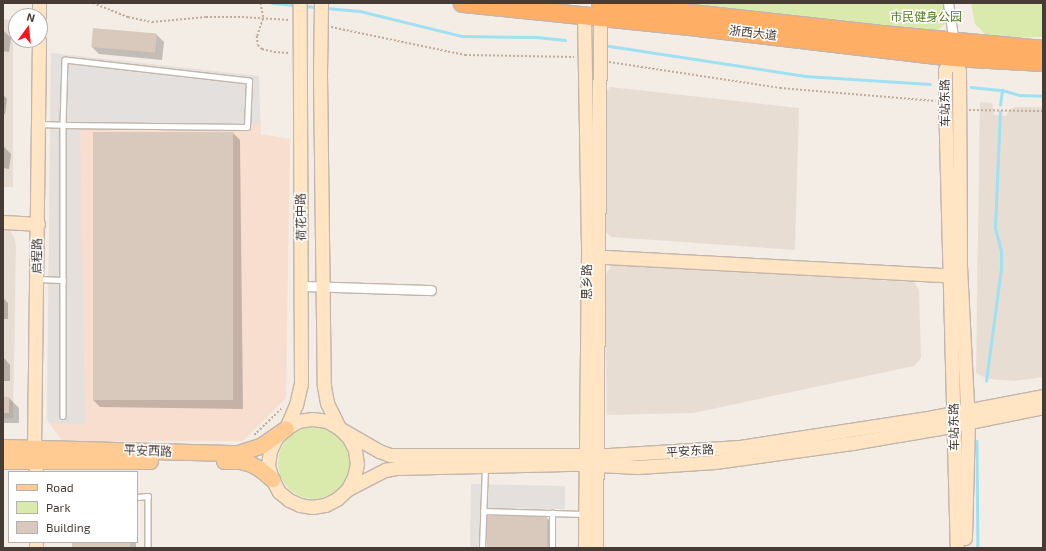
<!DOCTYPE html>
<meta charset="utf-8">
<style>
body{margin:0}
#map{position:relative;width:1046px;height:551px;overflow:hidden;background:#f4ede5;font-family:"Exo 2","Noto Sans SC",sans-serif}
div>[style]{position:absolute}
.residential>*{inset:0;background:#e8ddd3}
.commercial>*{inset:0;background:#f7decf}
.green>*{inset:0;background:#daeaac}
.round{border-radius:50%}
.parking>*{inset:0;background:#e4e0de}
.shadow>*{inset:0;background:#0003;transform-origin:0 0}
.stream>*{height:2.5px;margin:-1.25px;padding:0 1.25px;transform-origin:1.25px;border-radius:1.25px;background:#9fe1f3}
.building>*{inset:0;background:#d9c9bd;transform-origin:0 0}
.path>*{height:1.5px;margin-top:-0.75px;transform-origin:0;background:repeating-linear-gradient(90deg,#c2ab98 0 2px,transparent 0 4px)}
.roads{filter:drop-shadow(1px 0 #c2b5ab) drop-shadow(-1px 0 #c2b5ab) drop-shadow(0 1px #c2b5ab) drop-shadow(0 -1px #c2b5ab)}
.lane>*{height:4.5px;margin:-2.25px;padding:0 2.25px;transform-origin:2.25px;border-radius:2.25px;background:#fff}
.street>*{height:9px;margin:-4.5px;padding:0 4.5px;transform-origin:4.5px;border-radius:4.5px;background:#fff}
.secondary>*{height:13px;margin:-6.5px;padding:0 6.5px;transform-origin:6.5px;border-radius:6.5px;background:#ffe5c4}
.primary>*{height:15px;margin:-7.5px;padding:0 7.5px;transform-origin:7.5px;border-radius:7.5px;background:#ffcb93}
.highway>*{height:17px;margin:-8.5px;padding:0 8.5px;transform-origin:8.5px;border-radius:8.5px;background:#ffae65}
.path-bridge>*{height:1.5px;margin-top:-0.75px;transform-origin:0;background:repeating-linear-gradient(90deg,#c2ab98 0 2px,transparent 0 4px)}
span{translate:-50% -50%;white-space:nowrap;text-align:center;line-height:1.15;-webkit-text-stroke:3px #fff;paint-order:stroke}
.park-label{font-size:12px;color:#567b25}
.street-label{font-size:12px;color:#463c35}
.frame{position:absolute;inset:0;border:4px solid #463c35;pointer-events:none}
.legend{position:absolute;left:8px;top:471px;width:130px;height:72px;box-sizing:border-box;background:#fff;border:1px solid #b5b1ae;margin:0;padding:5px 7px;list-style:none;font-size:12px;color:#463c35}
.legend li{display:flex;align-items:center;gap:8px;height:20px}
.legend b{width:20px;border:1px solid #b5b1ae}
.north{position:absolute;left:8px;top:8px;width:40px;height:40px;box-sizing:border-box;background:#fff;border:1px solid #b5b1ae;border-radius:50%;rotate:15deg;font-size:11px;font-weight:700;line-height:16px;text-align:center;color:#463c35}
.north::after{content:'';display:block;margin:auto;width:14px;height:18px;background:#ff111b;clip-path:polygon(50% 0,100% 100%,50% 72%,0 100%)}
</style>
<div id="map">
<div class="residential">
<i style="clip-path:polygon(3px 19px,12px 20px,13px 23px,13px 187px,3px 187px)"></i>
<i style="clip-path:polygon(610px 87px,799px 108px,795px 250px,611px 237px,603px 229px,603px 96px)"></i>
<i style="clip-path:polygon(980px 102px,992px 103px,994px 115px,1006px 116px,1009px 110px,1015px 107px,1043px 107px,1043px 377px,1015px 381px,988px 379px,976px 373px)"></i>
<i style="clip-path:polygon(3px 226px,11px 232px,15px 239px,16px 247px,13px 418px,3px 419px)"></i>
<i style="clip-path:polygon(612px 265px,914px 282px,919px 290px,921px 358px,914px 366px,693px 413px,607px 415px,604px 277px)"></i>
</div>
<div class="commercial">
<i style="clip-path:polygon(51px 53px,259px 76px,261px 134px,290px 139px,286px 398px,243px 441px,62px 441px,47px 420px)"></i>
</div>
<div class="green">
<i style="clip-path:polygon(665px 3px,944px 3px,947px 22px,936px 32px)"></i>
<i style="clip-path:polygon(971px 3px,1043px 3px,1043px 37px,999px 37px,985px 34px,975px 24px)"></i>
<i class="round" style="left:278px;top:427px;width:72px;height:72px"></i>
</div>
<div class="parking">
<i style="clip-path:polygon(51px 53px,259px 76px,260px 124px,80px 123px,85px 424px,53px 423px,47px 420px)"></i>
<i style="clip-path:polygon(471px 484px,565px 486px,565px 509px,480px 508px,480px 547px,470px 547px)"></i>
</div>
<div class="shadow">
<i style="clip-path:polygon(3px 30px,11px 38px,9px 52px,3px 51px)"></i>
<i style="clip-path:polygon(157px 35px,164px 42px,162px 60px,99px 54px,92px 47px)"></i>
<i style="clip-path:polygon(3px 95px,7px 99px,5px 114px,3px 114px)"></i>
<i style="clip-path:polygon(233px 133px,240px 140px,243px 409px,100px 407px,93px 400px)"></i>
<i style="clip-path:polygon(3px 146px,11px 154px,9px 169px,3px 168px)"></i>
<i style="clip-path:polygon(3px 298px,8px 303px,8px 319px,3px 319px)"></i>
<i style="clip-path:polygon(3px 357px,10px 365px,10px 381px,3px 381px)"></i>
<i style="clip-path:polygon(3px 398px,9px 398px,19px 408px,19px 423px,3px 423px)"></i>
<i style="clip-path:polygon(546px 517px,553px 524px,553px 548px,488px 548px)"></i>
<i style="left:73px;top:542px;width:63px;height:6px"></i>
</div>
<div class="stream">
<i style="left:272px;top:3px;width:23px;rotate:5deg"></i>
<i style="left:304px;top:6px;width:13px;rotate:4deg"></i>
<i style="left:326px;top:8px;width:34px;rotate:5deg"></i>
<i style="left:360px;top:11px;width:105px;rotate:13.8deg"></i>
<i style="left:462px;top:36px;width:74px;rotate:0.8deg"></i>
<i style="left:536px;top:37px;width:29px;rotate:6deg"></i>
<i style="left:603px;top:45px;width:204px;rotate:8.7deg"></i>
<i style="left:805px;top:76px;width:125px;rotate:3.7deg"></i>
<i style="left:971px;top:87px;width:31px;rotate:6deg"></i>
<i style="left:1002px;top:90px;width:19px;rotate:16deg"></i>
<i style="left:1020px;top:95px;width:23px;rotate:2deg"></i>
<i style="left:1000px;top:105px;width:15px;rotate:-82deg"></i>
<i style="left:986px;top:381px;width:113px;rotate:-82.4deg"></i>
<i style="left:1001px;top:269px;width:18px;rotate:-90deg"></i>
<i style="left:1001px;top:251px;width:23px;rotate:-105deg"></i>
<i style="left:995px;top:229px;width:117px;rotate:-87.6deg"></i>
<i style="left:977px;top:441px;width:107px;rotate:89.5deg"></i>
</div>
<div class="building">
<i style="left:93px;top:28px;width:64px;height:19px;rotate:5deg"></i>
<i style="left:93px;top:132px;width:140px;height:268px"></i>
<i style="left:3px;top:397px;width:6px;height:16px"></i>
<i style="left:487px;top:516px;width:60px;height:32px"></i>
<i style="left:72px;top:542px;width:58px;height:6px"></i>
</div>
<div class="path">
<i style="left:93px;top:3px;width:38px;rotate:22deg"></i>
<i style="left:128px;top:17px;width:25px;rotate:12deg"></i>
<i style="left:152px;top:22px;width:54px;rotate:-5.3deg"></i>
<i style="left:206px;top:17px;width:36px"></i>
<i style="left:242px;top:17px;width:48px;rotate:3.6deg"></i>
<i style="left:331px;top:27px;width:137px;rotate:11.8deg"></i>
<i style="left:465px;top:55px;width:109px;rotate:1.1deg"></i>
<i style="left:257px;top:36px;width:9px;rotate:84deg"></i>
<i style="left:258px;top:45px;width:6px;rotate:45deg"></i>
<i style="left:262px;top:49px;width:12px;rotate:14deg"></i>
<i style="left:274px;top:52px;width:16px;rotate:4deg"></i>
<i style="left:609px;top:62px;width:173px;rotate:8.6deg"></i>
<i style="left:780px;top:88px;width:156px;rotate:4.8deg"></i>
<i style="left:969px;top:110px;width:74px;rotate:0.8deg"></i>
<i style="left:254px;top:435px;width:40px;rotate:-44deg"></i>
</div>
<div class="roads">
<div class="lane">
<i style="left:39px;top:124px;width:24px;rotate:2deg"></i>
<i style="left:63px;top:125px;width:184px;rotate:0.6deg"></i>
<i style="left:247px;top:127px;width:46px;rotate:-87.5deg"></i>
<i style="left:249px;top:81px;width:185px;rotate:-173.5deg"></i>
<i style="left:65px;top:60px;width:65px;rotate:91.8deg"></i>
<i style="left:63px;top:125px;width:291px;rotate:90deg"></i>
<i style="left:37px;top:279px;width:26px;rotate:2deg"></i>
<i style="left:137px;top:497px;width:11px;rotate:-5deg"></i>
<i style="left:148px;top:496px;width:52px;rotate:90deg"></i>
<i style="left:483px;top:511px;width:101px;rotate:1.7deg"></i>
<i style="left:482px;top:548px;width:81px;rotate:-87.9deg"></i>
<i style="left:552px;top:548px;width:35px;rotate:-90deg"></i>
</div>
<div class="street">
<i style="left:948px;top:3px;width:40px;rotate:81.5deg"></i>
<i style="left:301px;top:286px;width:130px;rotate:1.8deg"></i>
</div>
<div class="secondary">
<i style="left:321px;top:3px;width:72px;rotate:90.8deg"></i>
<i style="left:320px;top:75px;width:311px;rotate:89.3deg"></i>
<i style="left:324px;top:386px;width:17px;rotate:80deg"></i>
<i style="left:327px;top:403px;width:28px;rotate:64deg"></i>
<i style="left:339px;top:428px;width:46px;rotate:29.9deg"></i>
<i style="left:379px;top:451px;width:12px;rotate:20deg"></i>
<i style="left:390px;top:455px;width:219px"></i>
<i style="left:609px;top:455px;width:131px;rotate:-3.5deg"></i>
<i style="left:740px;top:447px;width:195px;rotate:-8.8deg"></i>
<i style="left:933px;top:417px;width:112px;rotate:-10.8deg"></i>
<i style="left:39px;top:16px;width:13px;rotate:-90deg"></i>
<i style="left:584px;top:16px;width:239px;rotate:89deg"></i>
<i style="left:588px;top:255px;width:293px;rotate:90.6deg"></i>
<i style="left:953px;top:57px;width:15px;rotate:122deg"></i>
<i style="left:945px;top:70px;width:28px;rotate:90deg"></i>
<i style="left:945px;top:98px;width:450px;rotate:88.5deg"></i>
<i style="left:953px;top:57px;width:15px;rotate:67deg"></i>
<i style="left:959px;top:71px;width:195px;rotate:89.7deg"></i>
<i style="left:960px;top:266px;width:156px;rotate:87.1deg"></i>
<i style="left:968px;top:422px;width:116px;rotate:91.5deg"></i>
<i style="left:3px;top:222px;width:35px;rotate:3deg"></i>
<i style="left:589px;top:256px;width:369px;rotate:3.1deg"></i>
<i style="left:286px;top:428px;width:14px;rotate:-30deg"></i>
<i style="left:298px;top:421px;width:15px;rotate:-8deg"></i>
<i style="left:313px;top:419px;width:14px;rotate:8deg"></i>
<i style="left:327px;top:421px;width:14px;rotate:30deg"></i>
<i style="left:339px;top:428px;width:14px;rotate:45deg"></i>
<i style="left:349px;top:438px;width:13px;rotate:63deg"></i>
<i style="left:355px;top:450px;width:14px;rotate:82deg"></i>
<i style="left:357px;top:464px;width:13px;rotate:103deg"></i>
<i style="left:354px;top:477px;width:13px;rotate:117deg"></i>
<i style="left:348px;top:489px;width:15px;rotate:138deg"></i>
<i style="left:337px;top:499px;width:13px;rotate:153deg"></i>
<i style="left:325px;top:505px;width:13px;rotate:171deg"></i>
<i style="left:312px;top:507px;width:12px;rotate:-171deg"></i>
<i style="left:300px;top:505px;width:12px;rotate:-156deg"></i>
<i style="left:289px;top:500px;width:13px;rotate:-141deg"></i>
<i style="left:279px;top:492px;width:15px;rotate:-118deg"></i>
<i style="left:272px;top:479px;width:15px;rotate:-106deg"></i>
<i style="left:268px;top:465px;width:14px;rotate:-82deg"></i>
<i style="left:270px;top:451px;width:14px;rotate:-65deg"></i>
<i style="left:276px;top:438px;width:14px;rotate:-45deg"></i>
<i style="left:286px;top:428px;width:25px;rotate:-67deg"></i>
<i style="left:296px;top:405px;width:22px;rotate:-77deg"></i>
<i style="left:301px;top:384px;width:381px;rotate:-90.2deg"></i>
<i style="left:36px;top:472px;width:24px;rotate:-95deg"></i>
<i style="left:34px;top:448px;width:408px;rotate:-89.3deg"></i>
<i style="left:348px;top:489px;width:42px;rotate:-27.2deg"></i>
<i style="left:385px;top:470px;width:11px;rotate:-10deg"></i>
<i style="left:396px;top:468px;width:182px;rotate:-1.3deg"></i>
<i style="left:578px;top:464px;width:60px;rotate:2.9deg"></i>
<i style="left:638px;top:467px;width:77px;rotate:-3.7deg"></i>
<i style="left:715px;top:462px;width:138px;rotate:-7.9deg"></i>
<i style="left:852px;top:443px;width:89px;rotate:-9.7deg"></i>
<i style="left:940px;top:428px;width:105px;rotate:-11.5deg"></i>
<i style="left:36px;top:548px;width:6px;rotate:-90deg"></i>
<i style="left:596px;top:548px;width:531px;rotate:-89.57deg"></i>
</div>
<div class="primary">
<i style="left:3px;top:447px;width:235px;rotate:1.5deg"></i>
<i style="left:238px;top:453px;width:25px;rotate:-18deg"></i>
<i style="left:262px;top:445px;width:29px;rotate:-35deg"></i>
<i style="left:3px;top:461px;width:147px"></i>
<i style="left:224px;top:461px;width:16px"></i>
<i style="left:240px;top:461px;width:11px;rotate:15deg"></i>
<i style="left:251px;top:464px;width:10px;rotate:29deg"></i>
<i style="left:260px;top:469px;width:16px;rotate:40deg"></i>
</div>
<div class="highway">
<i style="left:462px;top:3px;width:237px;rotate:5.8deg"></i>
<i style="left:698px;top:27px;width:257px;rotate:6.7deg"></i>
<i style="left:953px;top:57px;width:90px;rotate:3.2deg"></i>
<i style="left:600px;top:3px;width:283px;rotate:6.3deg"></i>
<i style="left:881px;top:34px;width:163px;rotate:5.3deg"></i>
</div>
</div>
<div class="path-bridge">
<i style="left:257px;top:36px;width:20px;rotate:-72deg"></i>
<i style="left:263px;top:17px;width:14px;rotate:-102deg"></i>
</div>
<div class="park-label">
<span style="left:926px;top:17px">市民健身公园</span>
</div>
<div class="street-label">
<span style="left:753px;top:33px;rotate:7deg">浙西大道</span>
<span style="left:945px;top:103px;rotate:-91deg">车站东路</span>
<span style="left:301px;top:217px;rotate:-91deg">荷花中路</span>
<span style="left:37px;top:256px;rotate:-89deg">启程路</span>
<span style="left:587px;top:282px;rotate:-90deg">思乡路</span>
<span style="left:954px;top:427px;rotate:-91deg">车站东路</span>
<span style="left:148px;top:451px;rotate:2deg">平安西路</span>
<span style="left:690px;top:451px;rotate:-4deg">平安东路</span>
</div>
<div class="frame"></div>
<ul class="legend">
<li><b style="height:5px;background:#ffcb93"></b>Road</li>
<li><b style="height:11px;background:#daeaac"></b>Park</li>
<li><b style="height:11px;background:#d9c9bd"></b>Building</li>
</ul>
<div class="north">N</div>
</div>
